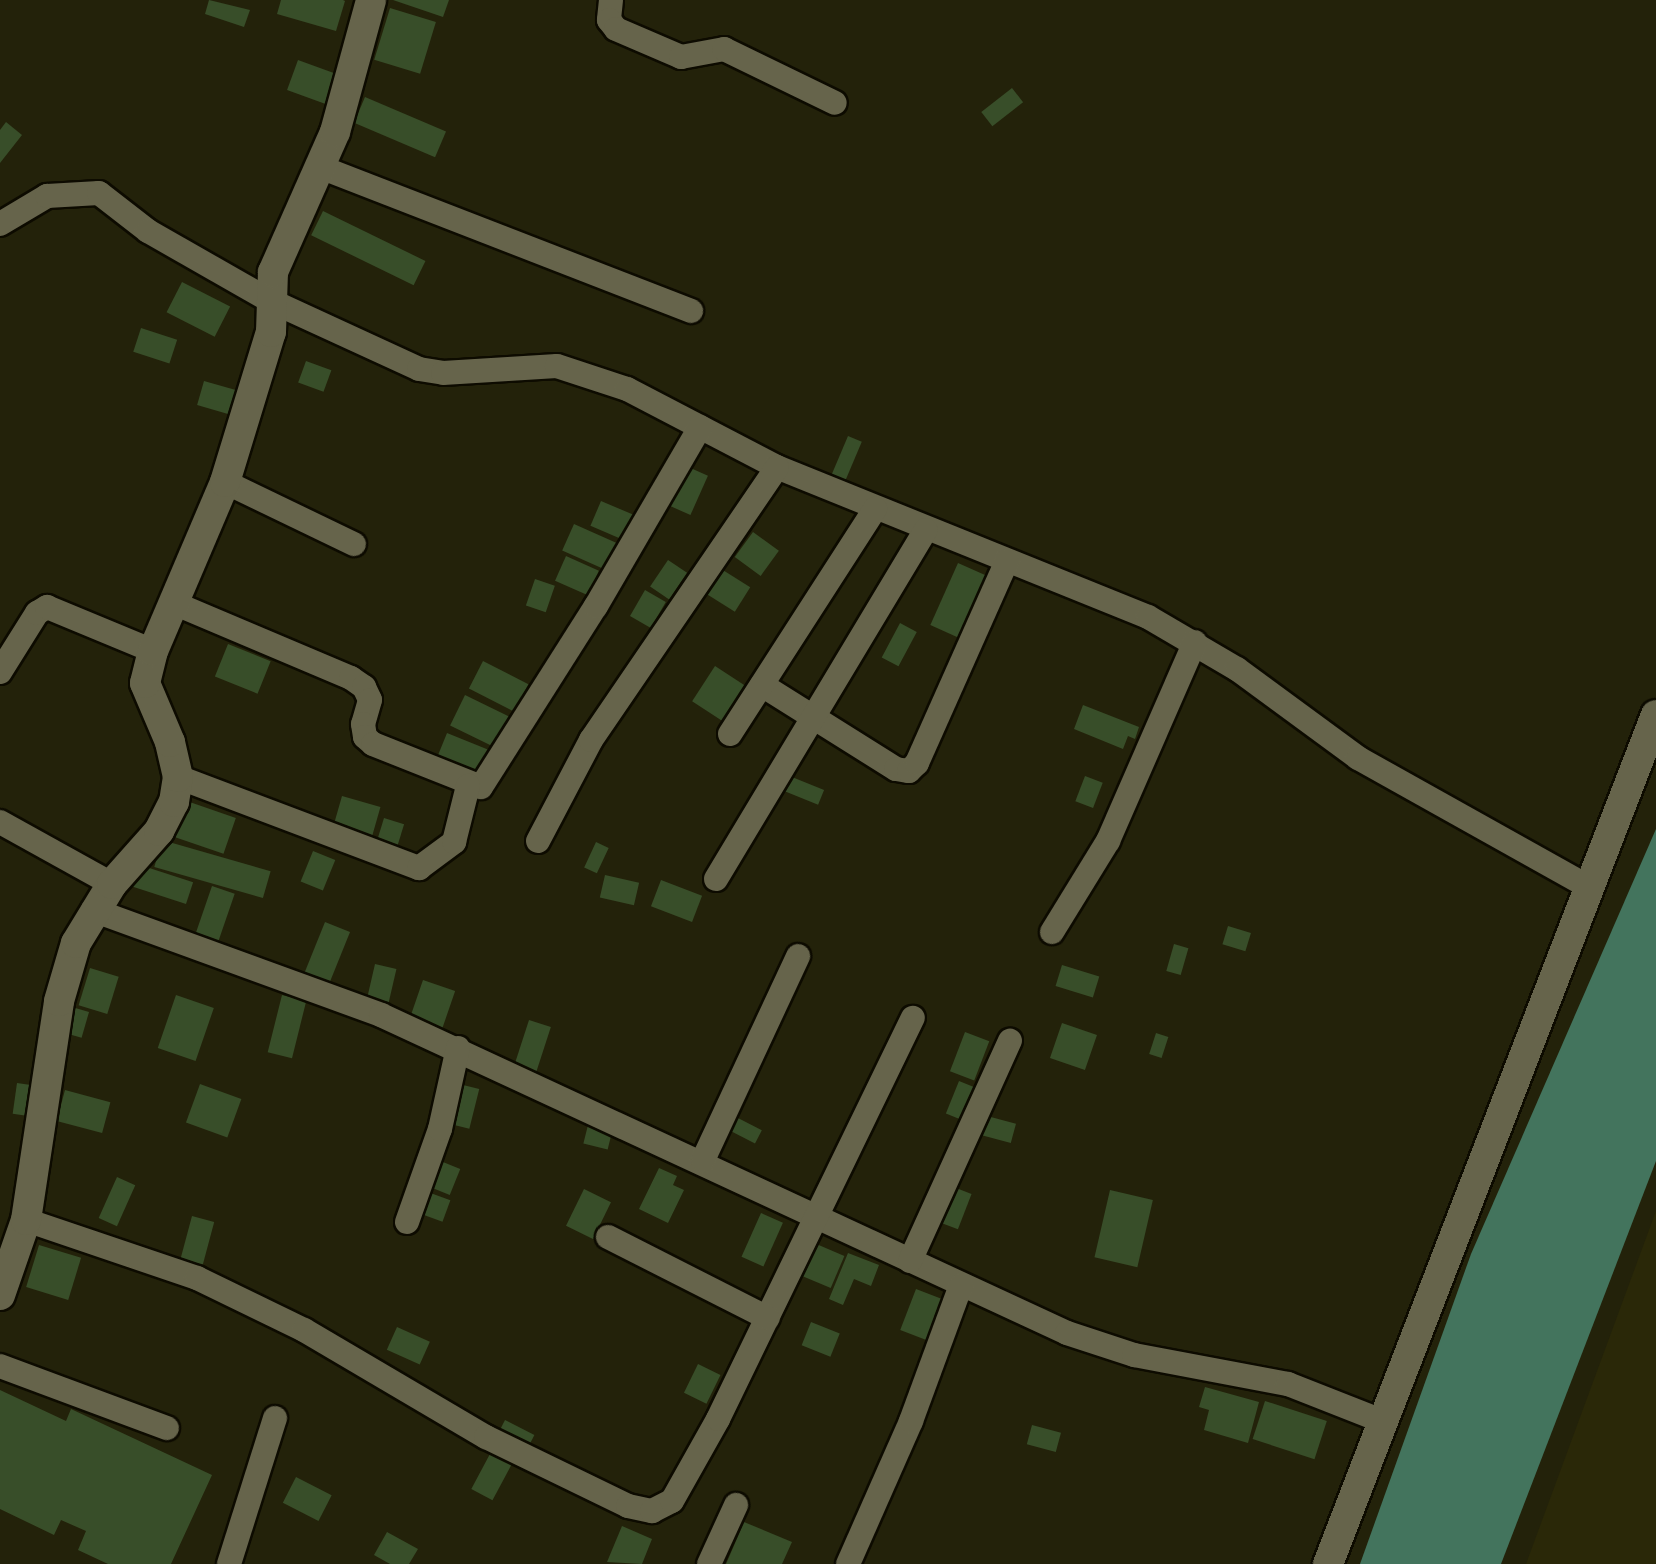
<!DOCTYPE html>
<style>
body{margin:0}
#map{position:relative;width:1656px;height:1564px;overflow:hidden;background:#23220a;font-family:Lora,serif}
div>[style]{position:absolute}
.built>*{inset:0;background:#2a2808}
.water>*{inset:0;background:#43745d}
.building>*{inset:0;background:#384e29;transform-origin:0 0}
.roads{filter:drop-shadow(2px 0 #0d0b00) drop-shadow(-2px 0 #0d0b00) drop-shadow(0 2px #0d0b00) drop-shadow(0 -2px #0d0b00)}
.minor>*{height:24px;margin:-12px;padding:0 12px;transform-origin:12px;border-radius:12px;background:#66644b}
.tertiary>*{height:30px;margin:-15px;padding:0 15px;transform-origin:15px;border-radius:15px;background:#66644b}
span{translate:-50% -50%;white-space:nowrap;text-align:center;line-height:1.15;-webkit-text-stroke:7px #0b0b03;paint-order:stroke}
</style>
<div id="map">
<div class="built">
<i style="clip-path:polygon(1656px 1211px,1656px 1564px,1526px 1564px)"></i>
</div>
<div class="water">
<i style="clip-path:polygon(1656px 829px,1656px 1161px,1501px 1564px,1360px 1564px,1471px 1254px)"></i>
</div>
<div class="building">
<i style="clip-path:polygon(209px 0,250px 10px,244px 27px,205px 14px)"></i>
<i style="clip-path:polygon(281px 0,343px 0,345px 1px,336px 31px,277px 14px)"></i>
<i style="clip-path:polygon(393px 0,449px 0,443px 17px)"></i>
<i style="left:390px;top:8px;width:48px;height:54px;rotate:17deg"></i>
<i style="left:298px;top:60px;width:41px;height:32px;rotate:20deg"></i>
<i style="left:1012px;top:88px;width:18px;height:39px;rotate:52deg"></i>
<i style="left:365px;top:97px;width:88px;height:28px;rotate:23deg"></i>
<i style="clip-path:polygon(6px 122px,22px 135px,0 163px,0 130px)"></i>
<i style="left:323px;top:211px;width:114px;height:27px;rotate:26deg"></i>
<i style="left:182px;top:282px;width:54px;height:34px;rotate:27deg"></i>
<i style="left:141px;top:328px;width:38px;height:25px;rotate:18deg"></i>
<i style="left:306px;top:361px;width:27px;height:23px;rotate:20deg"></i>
<i style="left:204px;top:381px;width:33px;height:25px;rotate:16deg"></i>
<i style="left:848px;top:436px;width:15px;height:42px;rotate:23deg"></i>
<i style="left:686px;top:466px;width:24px;height:43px;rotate:24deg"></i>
<i style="left:601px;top:501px;width:36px;height:27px;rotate:23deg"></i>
<i style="left:574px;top:524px;width:51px;height:29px;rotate:24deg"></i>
<i style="left:753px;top:532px;width:32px;height:31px;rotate:36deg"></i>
<i style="left:566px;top:556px;width:36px;height:27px;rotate:24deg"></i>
<i style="left:668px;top:560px;width:23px;height:32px;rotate:34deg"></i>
<i style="left:958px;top:563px;width:37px;height:68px;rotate:24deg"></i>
<i style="left:718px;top:567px;width:38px;height:29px;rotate:32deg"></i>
<i style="left:535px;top:579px;width:21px;height:28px;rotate:19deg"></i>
<i style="left:645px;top:590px;width:24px;height:30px;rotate:30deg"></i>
<i style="left:900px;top:623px;width:19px;height:39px;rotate:28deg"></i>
<i style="left:228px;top:644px;width:46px;height:35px;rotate:22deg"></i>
<i style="left:483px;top:661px;width:51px;height:31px;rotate:27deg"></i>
<i style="left:715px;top:666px;width:37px;height:42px;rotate:33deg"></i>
<i style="left:465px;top:695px;width:49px;height:34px;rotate:26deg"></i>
<i style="clip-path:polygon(1083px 705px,1139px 727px,1135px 739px,1128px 736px,1123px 749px,1074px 729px)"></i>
<i style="left:447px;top:733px;width:48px;height:33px;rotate:22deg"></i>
<i style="left:787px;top:775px;width:40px;height:16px;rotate:22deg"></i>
<i style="left:1085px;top:776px;width:19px;height:27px;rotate:21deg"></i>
<i style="left:342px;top:796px;width:40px;height:35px;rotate:16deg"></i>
<i style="left:181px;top:799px;width:58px;height:38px;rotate:19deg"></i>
<i style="left:384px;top:818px;width:21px;height:32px;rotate:17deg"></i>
<i style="left:162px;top:840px;width:113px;height:28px;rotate:16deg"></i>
<i style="left:596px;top:842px;width:14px;height:28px;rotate:25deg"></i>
<i style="left:313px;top:851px;width:24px;height:33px;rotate:22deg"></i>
<i style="left:137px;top:864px;width:59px;height:23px;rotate:18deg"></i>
<i style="left:605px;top:875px;width:35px;height:23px;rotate:13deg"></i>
<i style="left:661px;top:880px;width:44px;height:28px;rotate:21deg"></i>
<i style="left:212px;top:886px;width:24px;height:61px;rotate:19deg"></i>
<i style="left:325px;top:922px;width:27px;height:63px;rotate:22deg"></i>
<i style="left:1228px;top:926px;width:24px;height:19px;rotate:17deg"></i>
<i style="left:1174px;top:944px;width:15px;height:28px;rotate:16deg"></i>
<i style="left:375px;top:964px;width:22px;height:43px;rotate:13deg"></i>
<i style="left:1062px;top:965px;width:39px;height:22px;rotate:17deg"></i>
<i style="left:90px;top:968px;width:30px;height:39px;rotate:17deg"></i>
<i style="left:423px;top:980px;width:34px;height:46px;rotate:19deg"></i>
<i style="left:176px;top:995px;width:40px;height:56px;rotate:19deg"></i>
<i style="left:282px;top:995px;width:25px;height:59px;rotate:14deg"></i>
<i style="left:65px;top:1005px;width:25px;height:27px;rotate:16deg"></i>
<i style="left:529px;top:1020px;width:23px;height:52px;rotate:18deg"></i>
<i style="left:1062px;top:1023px;width:37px;height:37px;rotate:19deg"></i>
<i style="left:965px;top:1032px;width:26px;height:42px;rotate:21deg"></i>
<i style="left:1156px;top:1033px;width:13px;height:22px;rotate:18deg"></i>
<i style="left:959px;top:1081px;width:24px;height:35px;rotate:22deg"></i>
<i style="left:17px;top:1083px;width:14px;height:31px;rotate:8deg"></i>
<i style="left:455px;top:1083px;width:25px;height:41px;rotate:14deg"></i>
<i style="left:200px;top:1084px;width:44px;height:41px;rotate:20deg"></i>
<i style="left:65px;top:1090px;width:47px;height:32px;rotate:15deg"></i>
<i style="left:987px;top:1116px;width:30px;height:20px;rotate:15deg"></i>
<i style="left:736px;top:1117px;width:29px;height:15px;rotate:27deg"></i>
<i style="left:588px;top:1125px;width:25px;height:19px;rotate:14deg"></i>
<i style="left:438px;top:1160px;width:24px;height:28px;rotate:22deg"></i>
<i style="clip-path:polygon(659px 1168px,677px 1176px,673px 1185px,684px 1190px,668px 1223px,639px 1209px)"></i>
<i style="left:117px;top:1177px;width:20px;height:45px;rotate:24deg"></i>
<i style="left:951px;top:1186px;width:22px;height:38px;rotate:21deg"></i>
<i style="left:584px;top:1189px;width:30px;height:41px;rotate:26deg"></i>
<i style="left:1110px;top:1190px;width:44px;height:69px;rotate:13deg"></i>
<i style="left:425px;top:1191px;width:27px;height:23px;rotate:20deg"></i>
<i style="left:761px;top:1213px;width:24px;height:48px;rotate:24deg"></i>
<i style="left:192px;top:1216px;width:23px;height:45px;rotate:15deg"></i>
<i style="left:814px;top:1243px;width:33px;height:35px;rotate:23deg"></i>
<i style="left:39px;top:1245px;width:44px;height:44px;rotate:17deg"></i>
<i style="clip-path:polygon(848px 1253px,879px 1265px,871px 1286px,854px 1279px,843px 1305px,829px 1299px)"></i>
<i style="left:916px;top:1289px;width:30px;height:44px;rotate:21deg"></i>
<i style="left:811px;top:1322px;width:31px;height:25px;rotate:22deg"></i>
<i style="left:397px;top:1327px;width:36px;height:25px;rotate:24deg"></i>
<i style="left:698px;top:1364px;width:25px;height:32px;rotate:26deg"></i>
<i style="clip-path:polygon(1205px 1387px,1259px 1402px,1248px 1443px,1204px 1430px,1209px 1410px,1199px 1407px)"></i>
<i style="clip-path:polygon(0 1390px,66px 1421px,71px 1409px,212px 1475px,171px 1564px,108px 1564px,78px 1550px,86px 1531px,61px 1520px,54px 1535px,0 1509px)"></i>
<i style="left:1265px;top:1401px;width:65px;height:40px;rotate:18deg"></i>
<i style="left:505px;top:1420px;width:33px;height:20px;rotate:27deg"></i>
<i style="left:1032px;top:1425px;width:30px;height:20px;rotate:15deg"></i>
<i style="left:491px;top:1452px;width:24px;height:42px;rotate:28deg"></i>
<i style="left:296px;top:1477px;width:40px;height:29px;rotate:27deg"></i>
<i style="clip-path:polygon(744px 1522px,792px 1542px,782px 1564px,726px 1564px)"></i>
<i style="clip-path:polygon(622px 1526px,652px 1539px,642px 1564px,607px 1562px)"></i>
<i style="clip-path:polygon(387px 1532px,418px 1549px,409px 1564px,390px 1564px,374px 1555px)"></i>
</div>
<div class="roads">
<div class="minor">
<i style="left:611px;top:0;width:20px;rotate:96deg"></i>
<i style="left:609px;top:20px;width:11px;rotate:52deg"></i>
<i style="left:616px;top:29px;width:71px;rotate:23.3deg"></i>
<i style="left:681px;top:57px;width:44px;rotate:-10.5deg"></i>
<i style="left:724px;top:49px;width:123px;rotate:25.9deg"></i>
<i style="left:320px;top:167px;width:398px;rotate:21.2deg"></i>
<i style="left:0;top:224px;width:55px;rotate:-30.8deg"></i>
<i style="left:47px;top:196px;width:52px;rotate:-3.3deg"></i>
<i style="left:99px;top:193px;width:62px;rotate:37.8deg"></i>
<i style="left:148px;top:231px;width:139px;rotate:29.7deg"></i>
<i style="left:269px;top:300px;width:165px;rotate:24.7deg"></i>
<i style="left:419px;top:369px;width:24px;rotate:9deg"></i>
<i style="left:443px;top:373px;width:114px;rotate:-3.5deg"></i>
<i style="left:557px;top:366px;width:74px;rotate:18.2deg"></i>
<i style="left:627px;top:389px;width:169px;rotate:27.5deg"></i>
<i style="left:777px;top:467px;width:400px;rotate:22deg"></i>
<i style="left:1148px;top:617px;width:103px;rotate:30.3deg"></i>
<i style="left:1237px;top:669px;width:150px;rotate:36.3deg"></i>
<i style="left:1358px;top:758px;width:267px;rotate:29.2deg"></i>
<i style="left:225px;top:482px;width:143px;rotate:25.7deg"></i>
<i style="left:176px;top:604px;width:190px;rotate:22.9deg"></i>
<i style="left:351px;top:678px;width:16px;rotate:35deg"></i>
<i style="left:364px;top:687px;width:14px;rotate:65deg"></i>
<i style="left:370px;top:700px;width:25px;rotate:106deg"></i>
<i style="left:363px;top:724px;width:13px;rotate:81deg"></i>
<i style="left:365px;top:737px;width:11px;rotate:41deg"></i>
<i style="left:373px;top:744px;width:116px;rotate:21.7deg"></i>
<i style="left:481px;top:787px;width:214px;rotate:-57.6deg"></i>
<i style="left:596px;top:606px;width:207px;rotate:-59.8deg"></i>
<i style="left:0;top:672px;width:70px;rotate:-57.9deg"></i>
<i style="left:37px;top:613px;width:12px;rotate:-31deg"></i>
<i style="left:47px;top:607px;width:115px;rotate:22.5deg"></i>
<i style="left:762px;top:685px;width:158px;rotate:32.1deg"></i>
<i style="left:896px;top:769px;width:13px;rotate:9deg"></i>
<i style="left:909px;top:771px;width:11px;rotate:-45deg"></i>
<i style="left:917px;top:763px;width:221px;rotate:-66deg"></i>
<i style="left:730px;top:734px;width:268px;rotate:-57.2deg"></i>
<i style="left:178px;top:777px;width:258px;rotate:20.7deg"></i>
<i style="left:419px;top:868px;width:44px;rotate:-36.6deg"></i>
<i style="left:454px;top:842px;width:58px;rotate:-76deg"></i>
<i style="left:0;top:822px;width:128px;rotate:29deg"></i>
<i style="left:538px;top:841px;width:114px;rotate:-62.3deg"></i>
<i style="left:591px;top:740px;width:330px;rotate:-55.7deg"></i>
<i style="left:716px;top:879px;width:407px;rotate:-59deg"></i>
<i style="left:93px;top:910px;width:307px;rotate:20deg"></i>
<i style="left:381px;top:1015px;width:756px;rotate:24.87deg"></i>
<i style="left:1067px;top:1333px;width:71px;rotate:18.2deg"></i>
<i style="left:1134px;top:1355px;width:157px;rotate:10.7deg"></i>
<i style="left:1288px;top:1384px;width:101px;rotate:21.5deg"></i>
<i style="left:1052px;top:932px;width:107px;rotate:-58.4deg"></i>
<i style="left:1108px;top:841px;width:217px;rotate:-66.4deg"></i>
<i style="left:703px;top:1160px;width:225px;rotate:-65deg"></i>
<i style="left:26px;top:1220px;width:181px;rotate:18.7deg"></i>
<i style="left:197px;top:1278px;width:119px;rotate:25.9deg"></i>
<i style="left:304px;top:1330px;width:211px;rotate:30.5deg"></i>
<i style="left:486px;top:1437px;width:158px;rotate:25.9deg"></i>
<i style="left:628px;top:1506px;width:25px;rotate:12deg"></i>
<i style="left:652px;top:1511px;width:22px;rotate:-27deg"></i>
<i style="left:672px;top:1501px;width:94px;rotate:-60.7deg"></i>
<i style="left:718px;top:1419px;width:446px;rotate:-64.1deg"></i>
<i style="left:407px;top:1222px;width:99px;rotate:-70.5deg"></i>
<i style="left:440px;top:1129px;width:83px;rotate:-77.5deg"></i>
<i style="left:608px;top:1237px;width:179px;rotate:26.9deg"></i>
<i style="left:910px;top:1261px;width:242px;rotate:-65.6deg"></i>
<i style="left:0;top:1366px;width:178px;rotate:20.4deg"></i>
<i style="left:229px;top:1564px;width:153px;rotate:-72.5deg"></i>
<i style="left:709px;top:1564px;width:65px;rotate:-65.4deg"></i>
<i style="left:848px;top:1564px;width:156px;rotate:-66.2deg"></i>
<i style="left:911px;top:1421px;width:145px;rotate:-69.8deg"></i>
</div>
<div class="tertiary">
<i style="left:0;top:1295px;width:79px;rotate:-70.9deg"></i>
<i style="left:26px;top:1220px;width:221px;rotate:-81.4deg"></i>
<i style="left:59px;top:1001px;width:60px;rotate:-73.7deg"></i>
<i style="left:76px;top:943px;width:69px;rotate:-58.6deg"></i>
<i style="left:112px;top:884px;width:71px;rotate:-48.4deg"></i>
<i style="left:159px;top:831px;width:33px;rotate:-63deg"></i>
<i style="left:174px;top:802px;width:25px;rotate:-81deg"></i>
<i style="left:178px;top:777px;width:36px;rotate:-103deg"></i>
<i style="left:170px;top:742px;width:64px;rotate:-113deg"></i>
<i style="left:145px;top:683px;width:33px;rotate:-76deg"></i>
<i style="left:153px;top:651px;width:184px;rotate:-66.9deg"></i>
<i style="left:225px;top:482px;width:157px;rotate:-73deg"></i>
<i style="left:271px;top:332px;width:60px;rotate:-88.1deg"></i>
<i style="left:273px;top:272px;width:153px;rotate:-66.1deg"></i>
<i style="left:335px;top:132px;width:137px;rotate:-74.7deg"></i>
<i style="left:1328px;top:1564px;width:910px;rotate:-68.88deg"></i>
</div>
</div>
</div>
